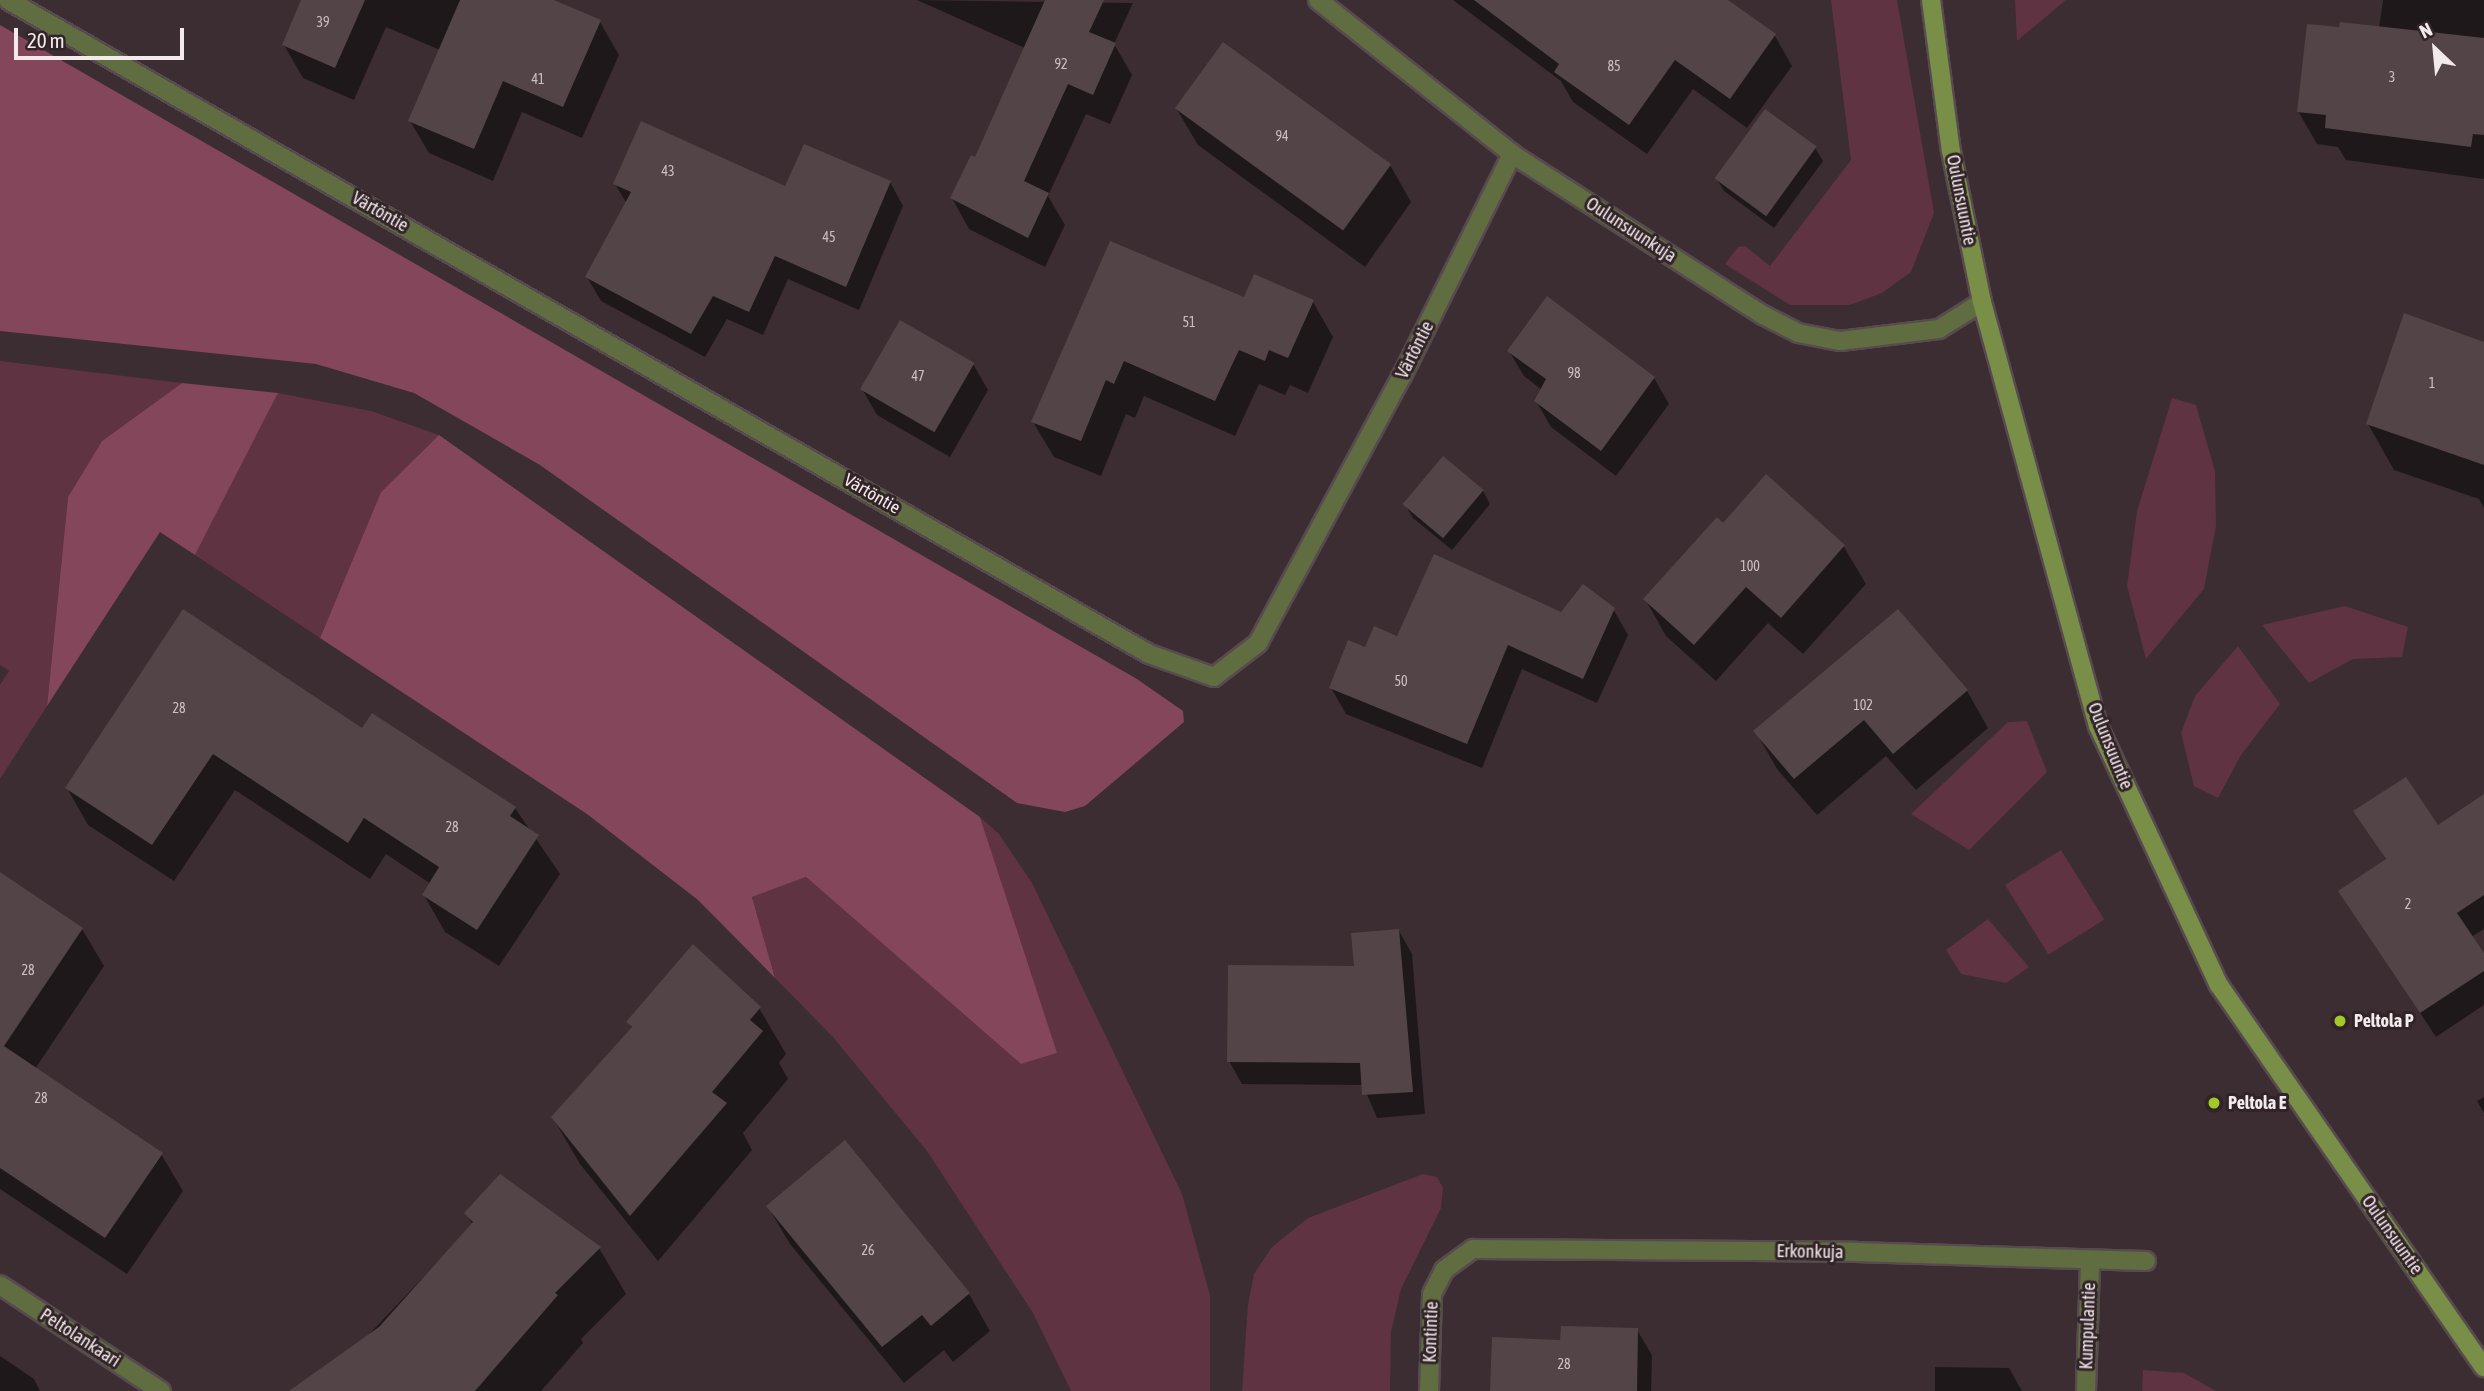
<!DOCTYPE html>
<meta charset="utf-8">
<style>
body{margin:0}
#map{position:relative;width:2484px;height:1391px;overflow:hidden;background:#3b2d31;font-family:"Asap Condensed",sans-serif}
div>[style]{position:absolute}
.green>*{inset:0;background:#5f3341;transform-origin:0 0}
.forest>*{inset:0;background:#84465a}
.shadow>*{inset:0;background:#0007}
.building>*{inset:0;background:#534448;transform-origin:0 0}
.roads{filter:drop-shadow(2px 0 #584b4f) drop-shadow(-2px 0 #584b4f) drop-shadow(0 2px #584b4f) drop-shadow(0 -2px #584b4f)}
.street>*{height:18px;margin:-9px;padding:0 9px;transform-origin:9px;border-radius:9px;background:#606d41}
.secondary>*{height:18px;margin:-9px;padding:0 9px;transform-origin:9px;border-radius:9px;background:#798e46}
.dots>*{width:19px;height:19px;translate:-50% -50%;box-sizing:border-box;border:4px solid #312327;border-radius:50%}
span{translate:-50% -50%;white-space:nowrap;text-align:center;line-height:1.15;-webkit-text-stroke:6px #312327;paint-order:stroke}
.number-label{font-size:14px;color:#cbc0c3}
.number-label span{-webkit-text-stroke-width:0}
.street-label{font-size:18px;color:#f3eaec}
.poi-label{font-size:18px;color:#f3eaec;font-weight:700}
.left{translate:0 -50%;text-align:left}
.north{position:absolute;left:2400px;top:14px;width:70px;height:70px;-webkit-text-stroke:5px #312327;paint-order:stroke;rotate:334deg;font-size:19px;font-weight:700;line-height:28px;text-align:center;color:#f3eaec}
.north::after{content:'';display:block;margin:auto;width:24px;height:32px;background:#f3eaec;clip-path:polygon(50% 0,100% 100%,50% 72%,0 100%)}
.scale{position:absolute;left:14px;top:28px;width:170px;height:32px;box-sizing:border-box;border:4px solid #f3eaec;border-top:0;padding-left:9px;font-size:21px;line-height:24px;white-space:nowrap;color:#f3eaec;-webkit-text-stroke:5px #312327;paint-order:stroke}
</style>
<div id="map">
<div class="green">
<i style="clip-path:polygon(1831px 0,1897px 0,1934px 213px,1911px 272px,1882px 293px,1850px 305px,1790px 305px,1725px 264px,1738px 247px,1745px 246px,1770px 266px,1851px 160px)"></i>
<i style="clip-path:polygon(2015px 0,2066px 0,2017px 41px)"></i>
<i style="clip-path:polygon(0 361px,182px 383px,102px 441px,68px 497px,47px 706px,0 779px,0 685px,9px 671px,0 665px)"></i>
<i style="clip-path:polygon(278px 393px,371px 411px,439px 435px,381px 492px,320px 638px,195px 555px)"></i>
<i style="clip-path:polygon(2172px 398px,2196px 405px,2215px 471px,2216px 526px,2204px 589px,2146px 659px,2127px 586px,2137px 511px)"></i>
<i style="clip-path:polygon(2345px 606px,2408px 627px,2402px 657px,2353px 659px,2309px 683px,2262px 625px)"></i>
<i style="clip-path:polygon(2238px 646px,2280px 704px,2241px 755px,2218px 798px,2194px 786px,2181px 733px,2195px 696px)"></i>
<i style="clip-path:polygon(2027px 721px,2047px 772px,1969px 850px,1911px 814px,2008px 722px)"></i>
<i style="clip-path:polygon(980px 817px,999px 834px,1032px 883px,1182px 1194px,1210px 1295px,1210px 1391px,1071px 1391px,1033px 1313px,927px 1151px,832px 1036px,775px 978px,752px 897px,806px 877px,1021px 1064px,1056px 1053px)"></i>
<i style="left:2061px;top:850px;width:82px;height:66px;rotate:58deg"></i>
<i style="clip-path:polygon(1988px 919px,2029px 967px,2006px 983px,1961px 974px,1946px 950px)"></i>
<i style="clip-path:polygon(1423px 1174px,1437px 1177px,1443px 1188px,1441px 1208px,1401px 1289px,1391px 1332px,1390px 1391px,1242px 1391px,1248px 1304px,1254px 1274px,1272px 1247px,1308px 1218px)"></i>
<i style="clip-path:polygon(2143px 1370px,2184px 1373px,2216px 1391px,2142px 1391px)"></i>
</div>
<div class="forest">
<i style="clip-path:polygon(0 25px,1137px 679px,1183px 711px,1184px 722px,1085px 806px,1065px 812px,1017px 803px,540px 465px,414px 393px,316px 364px,0 331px)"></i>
<i style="clip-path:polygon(182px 383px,278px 393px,195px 555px,160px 532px,47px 706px,68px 497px,102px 441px)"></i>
<i style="clip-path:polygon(439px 435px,980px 817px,1057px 1053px,1021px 1064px,806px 877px,752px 897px,775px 978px,698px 900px,587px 814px,320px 638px,381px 492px)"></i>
</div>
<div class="shadow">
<i style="clip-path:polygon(303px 0,550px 0,600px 22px,619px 55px,582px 138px,522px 112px,493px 181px,429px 153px,410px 121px,440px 50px,386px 27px,354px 100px,303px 78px,284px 45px)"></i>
<i style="clip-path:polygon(917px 0,1133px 3px,1114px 44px,1132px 75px,1110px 124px,1086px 114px,1048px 196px,1065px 225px,1045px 267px,969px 229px,952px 198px,975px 159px,1025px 48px)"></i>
<i style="clip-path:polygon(1453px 0,1725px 0,1775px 36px,1792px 66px,1747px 128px,1693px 89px,1647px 154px,1573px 102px,1561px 81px)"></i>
<i style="clip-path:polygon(2383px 0,2484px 0,2484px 179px,2346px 160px,2338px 147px,2317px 144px,2298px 111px,2309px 26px,2379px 28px)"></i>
<i style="clip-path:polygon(1176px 108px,1390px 165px,1411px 202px,1365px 267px,1198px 145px)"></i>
<i style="clip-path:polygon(1815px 148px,1823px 161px,1774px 228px,1724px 191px,1716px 178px)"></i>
<i style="clip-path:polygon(890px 182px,903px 206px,859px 310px,788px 279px,763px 335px,727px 319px,705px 357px,601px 301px,587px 277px,627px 204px,615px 184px,786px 188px)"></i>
<i style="clip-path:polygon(1110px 243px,1245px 299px,1313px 302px,1333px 337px,1308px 393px,1290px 385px,1285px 395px,1259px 384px,1235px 436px,1144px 396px,1135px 418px,1126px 414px,1101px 476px,1054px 457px,1033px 422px)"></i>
<i style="clip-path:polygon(2484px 343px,2484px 508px,2479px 499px,2394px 470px,2368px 424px)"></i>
<i style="clip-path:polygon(1509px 351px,1654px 378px,1669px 404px,1616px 476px,1551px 427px,1536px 401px,1542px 390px,1524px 376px)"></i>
<i style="clip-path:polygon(973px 364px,988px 390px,950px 457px,877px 415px,862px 389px)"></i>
<i style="clip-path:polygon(1766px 477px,1844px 547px,1866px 584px,1803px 654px,1768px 623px,1716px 681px,1666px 636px,1645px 599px,1723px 525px)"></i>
<i style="clip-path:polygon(1483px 491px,1490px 504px,1452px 550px,1413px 518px,1405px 505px)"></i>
<i style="clip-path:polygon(1613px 609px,1628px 635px,1597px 703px,1522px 669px,1482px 768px,1346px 714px,1331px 688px,1366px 649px,1398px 638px)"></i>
<i style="clip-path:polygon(184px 612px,363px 731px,515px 808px,560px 874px,499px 966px,445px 932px,424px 895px,431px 884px,386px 854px,370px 879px,235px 790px,174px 881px,88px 825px,67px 788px)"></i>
<i style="clip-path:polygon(1967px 691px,1988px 728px,1916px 790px,1886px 756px,1817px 815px,1777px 769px,1756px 732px)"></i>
<i style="clip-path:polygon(2484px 796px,2484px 929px,2471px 937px,2484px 956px,2484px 1005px,2436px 1037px,2340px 892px,2387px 861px,2356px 811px,2438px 827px)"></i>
<i style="clip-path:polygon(0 881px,82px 929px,104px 966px,35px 1069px,161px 1154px,183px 1191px,127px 1274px,0 1189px)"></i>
<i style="clip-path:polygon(1399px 931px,1412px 954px,1425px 1114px,1377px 1118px,1363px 1085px,1242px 1084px,1229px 1061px)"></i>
<i style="clip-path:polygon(759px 1008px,786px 1054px,779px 1063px,788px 1079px,743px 1133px,752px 1150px,658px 1261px,580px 1164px,553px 1118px,632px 1029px,628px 1022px)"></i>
<i style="clip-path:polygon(2484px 1097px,2484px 1113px,2477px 1101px)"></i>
<i style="clip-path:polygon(768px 1207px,969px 1294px,990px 1331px,953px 1362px,944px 1350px,904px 1383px,790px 1244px)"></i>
<i style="clip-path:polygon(466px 1213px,599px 1248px,626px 1294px,581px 1339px,583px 1343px,541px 1391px,315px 1391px,473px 1225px)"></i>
<i style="clip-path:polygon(1637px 1330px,1652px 1355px,1651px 1391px,1491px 1391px,1562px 1341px)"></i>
<i style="clip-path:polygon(0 1356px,34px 1379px,40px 1391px,0 1391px)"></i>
<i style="clip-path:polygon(1935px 1367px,2009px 1368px,2022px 1391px,1935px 1391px)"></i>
</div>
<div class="building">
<i style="clip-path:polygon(301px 0,365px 0,335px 68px,282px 45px)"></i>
<i style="clip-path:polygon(460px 0,554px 0,601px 20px,563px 107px,503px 81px,474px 149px,408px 121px)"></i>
<i style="clip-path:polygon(1045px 0,1104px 0,1089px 32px,1116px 43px,1093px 95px,1068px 84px,1024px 181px,1049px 193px,1028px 238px,950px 198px,971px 155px,975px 157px)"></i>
<i style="clip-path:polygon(1474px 0,1728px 0,1776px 34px,1730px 99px,1675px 60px,1629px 125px,1554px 72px,1559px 64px)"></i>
<i style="clip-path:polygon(2340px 22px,2484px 38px,2484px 135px,2473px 134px,2471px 147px,2325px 128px,2326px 115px,2297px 112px,2307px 24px,2339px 27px)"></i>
<i style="left:1223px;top:42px;width:208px;height:82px;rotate:36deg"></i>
<i style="left:1765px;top:109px;width:64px;height:86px;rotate:36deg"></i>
<i style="clip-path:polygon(641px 121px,785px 186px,804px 144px,891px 181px,846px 287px,775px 256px,749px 312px,713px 296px,691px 334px,585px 277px,631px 192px,613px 184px)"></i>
<i style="clip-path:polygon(1110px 241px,1244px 297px,1254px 274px,1314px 300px,1288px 358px,1269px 350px,1265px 361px,1239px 350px,1215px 401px,1124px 361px,1114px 384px,1106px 380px,1081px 441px,1031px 422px)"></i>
<i style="clip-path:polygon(1547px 296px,1655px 377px,1601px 451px,1534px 401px,1546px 379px,1507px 351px)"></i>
<i style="clip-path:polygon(2404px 313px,2484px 342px,2484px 465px,2366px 424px)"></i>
<i style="left:900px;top:320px;width:86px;height:80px;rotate:30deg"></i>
<i style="left:1443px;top:456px;width:53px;height:63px;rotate:40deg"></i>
<i style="clip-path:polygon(1766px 474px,1845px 545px,1781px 618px,1746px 587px,1694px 645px,1643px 599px,1717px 517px,1723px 523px)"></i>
<i style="clip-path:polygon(1434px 554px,1561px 612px,1583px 584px,1615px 608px,1583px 679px,1508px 645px,1467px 744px,1329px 688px,1348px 640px,1365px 647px,1374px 626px,1397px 636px)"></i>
<i style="clip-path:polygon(183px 609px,362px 728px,372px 713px,516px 807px,510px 816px,539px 835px,477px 930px,422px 895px,439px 867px,364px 818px,348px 843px,213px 754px,152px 845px,65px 788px)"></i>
<i style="clip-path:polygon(1898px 609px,1968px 690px,1893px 754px,1864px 720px,1794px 779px,1753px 731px)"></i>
<i style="clip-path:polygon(2406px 777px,2438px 825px,2484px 794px,2484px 895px,2457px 913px,2484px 953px,2484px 971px,2420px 1013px,2338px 891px,2386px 859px,2353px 811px)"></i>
<i style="clip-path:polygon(0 872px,83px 928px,4px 1046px,163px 1153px,105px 1238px,0 1168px)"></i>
<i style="clip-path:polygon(1399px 929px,1413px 1092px,1362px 1095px,1360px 1063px,1227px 1062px,1228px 965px,1354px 966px,1351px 933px)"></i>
<i style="clip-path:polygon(693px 944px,761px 1007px,750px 1020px,763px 1031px,712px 1092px,727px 1103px,630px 1216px,551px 1117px,632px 1027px,626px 1022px)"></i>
<i style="clip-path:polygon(845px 1140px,970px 1293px,931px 1326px,922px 1315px,882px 1347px,766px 1206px)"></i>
<i style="clip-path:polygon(500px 1174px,601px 1247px,555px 1293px,558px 1295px,475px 1391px,289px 1391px,379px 1327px,473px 1222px,464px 1213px)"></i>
<i style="clip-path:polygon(1561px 1326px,1638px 1328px,1637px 1391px,1490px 1391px,1492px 1337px,1560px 1340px)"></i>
</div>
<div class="roads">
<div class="street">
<i style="left:8px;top:0;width:1315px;rotate:29.82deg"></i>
<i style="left:1149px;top:654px;width:69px;rotate:19.5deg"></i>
<i style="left:1214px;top:677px;width:56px;rotate:-37.7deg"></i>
<i style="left:1258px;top:643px;width:303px;rotate:-61.7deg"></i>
<i style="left:1402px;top:376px;width:248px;rotate:-63.6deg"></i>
<i style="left:1318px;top:0;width:248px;rotate:38.4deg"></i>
<i style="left:1512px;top:154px;width:298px;rotate:32.7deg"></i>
<i style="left:1763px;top:315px;width:39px;rotate:27deg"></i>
<i style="left:1798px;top:333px;width:43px;rotate:10.8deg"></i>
<i style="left:1840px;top:341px;width:100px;rotate:-6.9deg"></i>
<i style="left:1939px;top:329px;width:51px;rotate:-32.1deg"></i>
<i style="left:0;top:1285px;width:193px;rotate:33.4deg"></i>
<i style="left:1429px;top:1391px;width:97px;rotate:-88.2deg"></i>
<i style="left:1432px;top:1294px;width:27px;rotate:-63deg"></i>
<i style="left:1444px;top:1270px;width:36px;rotate:-36deg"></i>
<i style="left:1473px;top:1249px;width:383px;rotate:0.4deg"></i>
<i style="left:1856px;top:1252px;width:290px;rotate:1.8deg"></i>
<i style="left:2086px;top:1391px;width:129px;rotate:-88.2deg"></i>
</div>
<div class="secondary">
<i style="left:1931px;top:0;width:152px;rotate:82.5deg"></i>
<i style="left:1951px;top:151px;width:154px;rotate:78.4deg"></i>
<i style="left:1982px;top:302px;width:440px;rotate:74.7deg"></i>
<i style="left:2098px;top:726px;width:286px;rotate:65deg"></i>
<i style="left:2219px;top:985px;width:465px;rotate:55.3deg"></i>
</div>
</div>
<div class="dots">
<i style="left:2340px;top:1021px;background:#a3c927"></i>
<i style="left:2214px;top:1103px;background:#a3c927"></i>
</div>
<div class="number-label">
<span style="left:323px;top:22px">39</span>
<span style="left:1061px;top:64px">92</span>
<span style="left:1614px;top:66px">85</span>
<span style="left:2392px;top:77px">3</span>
<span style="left:538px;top:79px">41</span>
<span style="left:1282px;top:136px">94</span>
<span style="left:668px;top:171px">43</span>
<span style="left:829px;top:237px">45</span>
<span style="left:1189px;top:322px">51</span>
<span style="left:1574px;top:373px">98</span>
<span style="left:918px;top:376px">47</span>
<span style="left:2432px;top:383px">1</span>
<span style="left:1750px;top:566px">100</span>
<span style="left:1401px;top:681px">50</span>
<span style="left:1863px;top:705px">102</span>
<span style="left:179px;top:708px">28</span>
<span style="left:452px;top:827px">28</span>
<span style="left:2408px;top:904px">2</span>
<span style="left:28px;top:970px">28</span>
<span style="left:41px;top:1098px">28</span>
<span style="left:868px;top:1250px">26</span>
<span style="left:1564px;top:1364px">28</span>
</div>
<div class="street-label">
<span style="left:1961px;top:200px;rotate:79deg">Oulunsuuntie</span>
<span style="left:380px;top:212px;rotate:30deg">Värtöntie</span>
<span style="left:1631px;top:230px;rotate:33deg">Oulunsuunkuja</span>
<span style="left:1415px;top:350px;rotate:-63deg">Värtöntie</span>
<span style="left:872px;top:494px;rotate:30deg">Värtöntie</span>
<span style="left:2110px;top:746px;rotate:68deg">Oulunsuuntie</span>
<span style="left:2392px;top:1235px;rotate:55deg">Oulunsuuntie</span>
<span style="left:1810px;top:1252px;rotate:1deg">Erkonkuja</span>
<span style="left:2088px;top:1326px;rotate:-88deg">Kumpulantie</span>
<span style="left:1431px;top:1332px;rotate:-88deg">Kontintie</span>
<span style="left:80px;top:1338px;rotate:33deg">Peltolankaari</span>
</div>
<div class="poi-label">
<span class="left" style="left:2354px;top:1021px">Peltola P</span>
<span class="left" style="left:2228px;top:1103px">Peltola E</span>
</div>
<div class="north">N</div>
<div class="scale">20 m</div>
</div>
